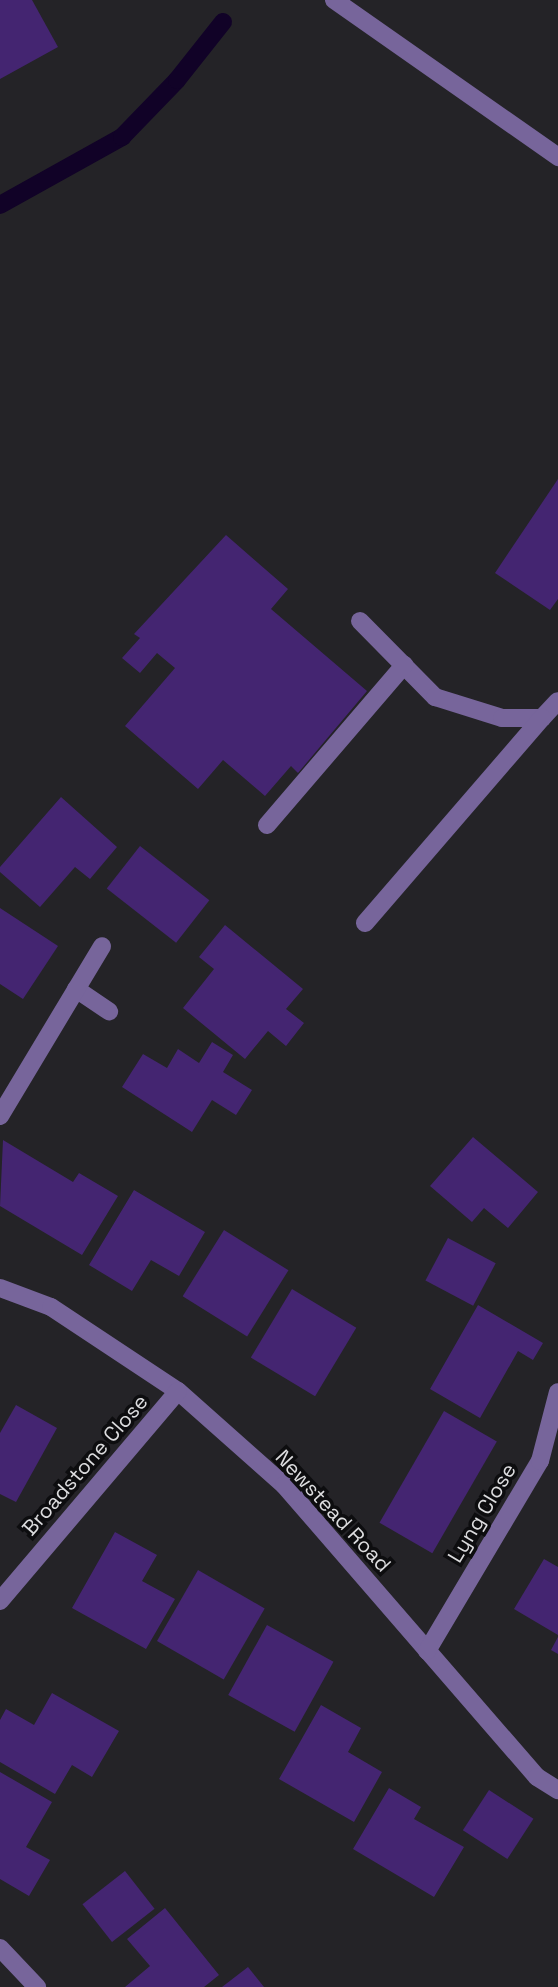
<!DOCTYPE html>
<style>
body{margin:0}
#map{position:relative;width:558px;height:1987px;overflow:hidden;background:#242327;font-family:"Space Grotesk",sans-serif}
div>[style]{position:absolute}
.stream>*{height:18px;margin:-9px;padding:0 9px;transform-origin:9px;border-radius:9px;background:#110227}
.building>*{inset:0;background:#442571;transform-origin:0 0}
.minor>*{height:18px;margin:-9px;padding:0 9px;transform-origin:9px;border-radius:9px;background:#77659b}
span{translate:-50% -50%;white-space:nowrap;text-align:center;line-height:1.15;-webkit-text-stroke:7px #0d0d0f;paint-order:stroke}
.street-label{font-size:21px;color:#dcdcde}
</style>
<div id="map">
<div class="stream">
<i style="left:0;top:205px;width:140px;rotate:-29.1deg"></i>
<i style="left:122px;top:137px;width:79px;rotate:-46deg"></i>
<i style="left:177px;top:80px;width:74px;rotate:-51.6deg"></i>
</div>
<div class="building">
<i style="clip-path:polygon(0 0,32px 0,58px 47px,0 79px)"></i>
<i style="clip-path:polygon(558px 479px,558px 599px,550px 610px,495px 573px)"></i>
<i style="clip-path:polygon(226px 535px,288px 589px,271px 609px,367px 691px,298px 773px,291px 766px,265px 796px,223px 760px,198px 789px,125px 726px,175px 668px,157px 653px,140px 673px,122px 658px,140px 638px,134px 634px)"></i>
<i style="clip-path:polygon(61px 797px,117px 847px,90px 879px,75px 867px,40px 907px,0 872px,0 867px)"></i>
<i style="left:140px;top:846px;width:88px;height:54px;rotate:38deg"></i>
<i style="clip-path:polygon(0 908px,58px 946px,23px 999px,0 984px)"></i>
<i style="clip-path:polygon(225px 925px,303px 989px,286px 1009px,304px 1023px,286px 1046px,268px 1031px,245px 1059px,183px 1008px,214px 969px,199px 957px)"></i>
<i style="clip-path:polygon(212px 1042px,233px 1055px,223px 1072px,252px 1090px,236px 1115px,212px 1100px,192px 1132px,122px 1087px,143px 1054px,167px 1068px,178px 1049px,199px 1063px)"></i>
<i style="clip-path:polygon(473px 1137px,538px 1192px,508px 1228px,484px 1208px,472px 1222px,430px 1186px)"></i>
<i style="clip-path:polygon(3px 1140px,73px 1182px,79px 1173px,118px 1196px,82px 1255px,0 1206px)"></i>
<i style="clip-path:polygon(134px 1190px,205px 1232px,179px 1276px,151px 1260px,132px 1291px,89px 1265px)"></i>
<i style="left:224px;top:1230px;width:76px;height:78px;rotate:32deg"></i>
<i style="left:448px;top:1238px;width:54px;height:48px;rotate:28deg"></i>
<i style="left:292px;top:1289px;width:75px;height:80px;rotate:31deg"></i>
<i style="clip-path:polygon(478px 1305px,543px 1343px,533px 1360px,518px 1351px,480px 1418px,430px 1389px)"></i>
<i style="clip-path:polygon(16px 1405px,57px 1428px,16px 1502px,0 1494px,0 1433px)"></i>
<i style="left:444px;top:1411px;width:61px;height:129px;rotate:30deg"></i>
<i style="clip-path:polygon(115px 1532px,157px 1555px,142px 1581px,175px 1599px,146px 1649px,72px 1608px)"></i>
<i style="clip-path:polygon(544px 1559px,558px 1567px,558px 1635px,514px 1609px)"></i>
<i style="left:198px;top:1570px;width:77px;height:82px;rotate:30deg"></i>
<i style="left:267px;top:1625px;width:76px;height:80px;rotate:29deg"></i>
<i style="clip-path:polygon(558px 1637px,558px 1654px,551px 1650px)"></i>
<i style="clip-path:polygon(52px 1693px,119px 1731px,92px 1777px,72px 1765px,55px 1794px,0 1762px,0 1720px,6px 1709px,34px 1725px)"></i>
<i style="clip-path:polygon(321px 1705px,361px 1728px,348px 1752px,382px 1772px,354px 1822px,279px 1779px)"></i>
<i style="clip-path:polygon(0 1772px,52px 1802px,26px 1847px,50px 1860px,29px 1896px,0 1879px)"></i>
<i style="clip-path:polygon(389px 1788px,421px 1807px,414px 1819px,464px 1847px,434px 1897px,353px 1849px)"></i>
<i style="left:489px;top:1790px;width:53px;height:48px;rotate:33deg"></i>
<i style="left:125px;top:1871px;width:48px;height:54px;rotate:52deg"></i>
<i style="clip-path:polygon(165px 1908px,219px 1975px,204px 1987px,125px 1987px,150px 1966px,127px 1939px)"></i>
<i style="clip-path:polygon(248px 1967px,264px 1987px,222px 1987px)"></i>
</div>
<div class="minor">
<i style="left:334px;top:0;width:274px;rotate:35deg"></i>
<i style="left:360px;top:621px;width:107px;rotate:45.4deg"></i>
<i style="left:435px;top:697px;width:70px;rotate:17.4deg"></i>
<i style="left:502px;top:718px;width:40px"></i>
<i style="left:542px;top:718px;width:23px;rotate:-47deg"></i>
<i style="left:267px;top:825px;width:211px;rotate:-49.4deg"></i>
<i style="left:365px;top:923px;width:271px;rotate:-49.2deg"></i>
<i style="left:76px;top:989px;width:40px;rotate:34deg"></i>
<i style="left:0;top:1116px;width:198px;rotate:-59deg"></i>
<i style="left:0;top:1288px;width:54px;rotate:20.4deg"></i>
<i style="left:51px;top:1307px;width:152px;rotate:33.5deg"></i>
<i style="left:178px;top:1391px;width:142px;rotate:41.6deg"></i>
<i style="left:284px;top:1485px;width:386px;rotate:49.1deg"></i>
<i style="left:537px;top:1777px;width:25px;rotate:32deg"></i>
<i style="left:0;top:1601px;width:275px;rotate:-49.7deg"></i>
<i style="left:427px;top:1651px;width:221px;rotate:-59.3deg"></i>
<i style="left:540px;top:1461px;width:71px;rotate:-75.4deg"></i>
<i style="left:0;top:1948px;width:54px;rotate:46.5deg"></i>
</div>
<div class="street-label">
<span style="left:85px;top:1465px;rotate:-49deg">Broadstone Close</span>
<span style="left:333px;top:1511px;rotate:47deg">Newstead Road</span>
<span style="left:482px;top:1513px;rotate:-59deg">Lyng Close</span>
</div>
</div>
